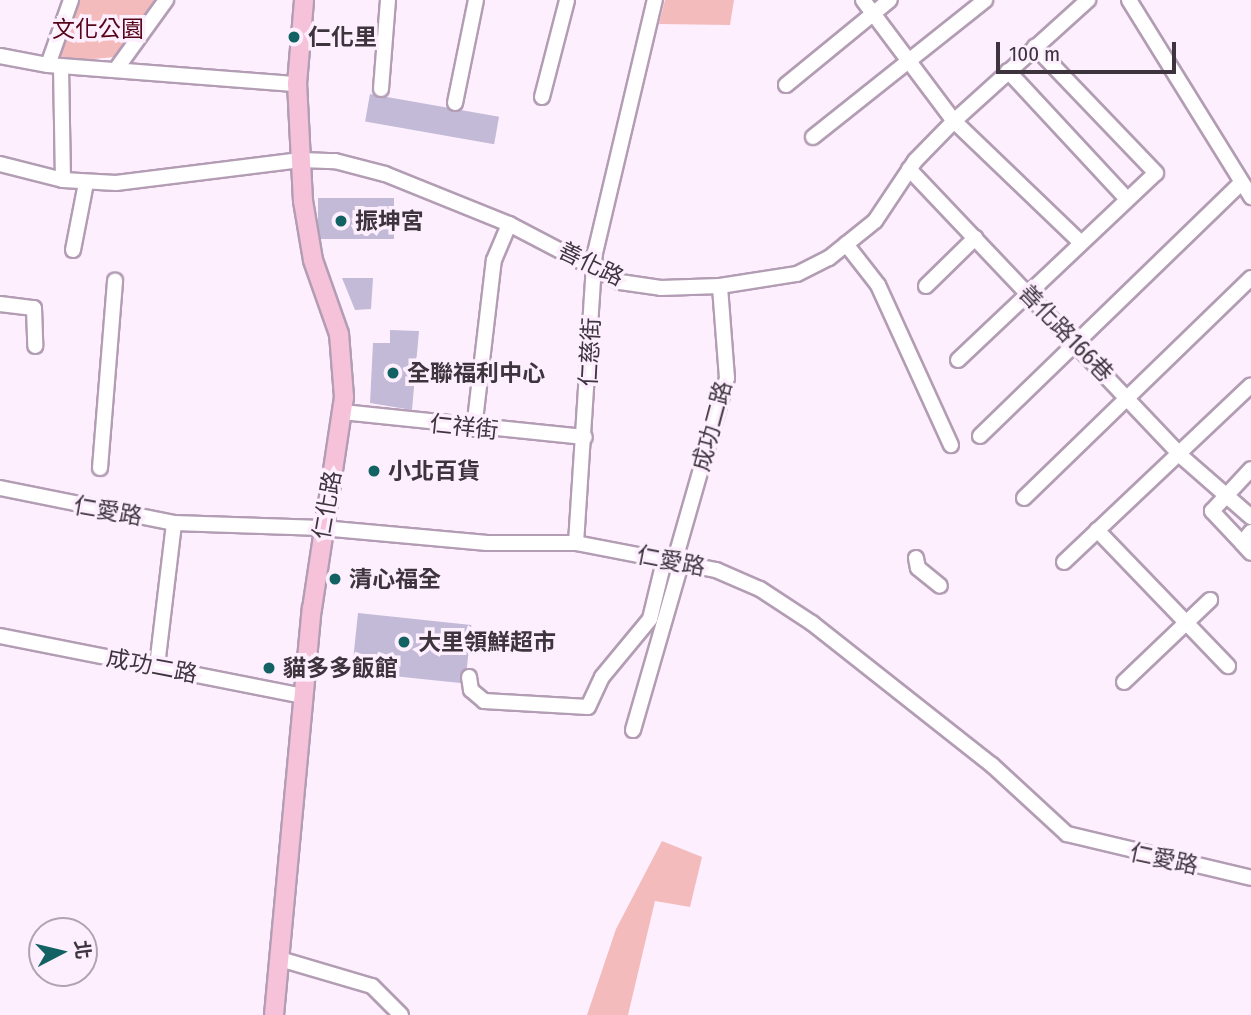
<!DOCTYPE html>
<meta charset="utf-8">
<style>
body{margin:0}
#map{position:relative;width:1251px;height:1015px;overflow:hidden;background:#feeffe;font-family:"Fira Sans Condensed","Noto Sans TC",sans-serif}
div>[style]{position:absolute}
.green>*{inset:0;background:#f4bbbd}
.building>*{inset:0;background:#c3bad7;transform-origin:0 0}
.roads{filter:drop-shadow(2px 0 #b39db4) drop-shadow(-2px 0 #b39db4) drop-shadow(0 2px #b39db4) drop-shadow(0 -2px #b39db4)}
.minor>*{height:14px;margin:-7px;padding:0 7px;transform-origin:7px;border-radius:7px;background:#fff}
.major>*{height:18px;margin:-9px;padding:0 9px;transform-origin:9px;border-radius:9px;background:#f5c2da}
.dots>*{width:19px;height:19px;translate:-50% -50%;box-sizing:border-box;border:4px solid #feeffe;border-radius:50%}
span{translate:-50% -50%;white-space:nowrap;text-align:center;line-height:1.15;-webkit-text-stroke:7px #feeffe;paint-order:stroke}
.park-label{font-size:23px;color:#570518}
.poi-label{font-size:23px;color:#3e343e;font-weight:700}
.left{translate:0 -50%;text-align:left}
.street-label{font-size:23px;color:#3e343e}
.north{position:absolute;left:28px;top:917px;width:70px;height:70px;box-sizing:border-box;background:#feeffe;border:2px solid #b1a4b1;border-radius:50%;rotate:83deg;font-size:19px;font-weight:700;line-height:28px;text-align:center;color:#3e343e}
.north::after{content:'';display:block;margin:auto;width:24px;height:32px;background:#126264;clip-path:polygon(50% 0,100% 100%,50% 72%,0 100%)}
.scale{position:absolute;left:996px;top:42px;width:180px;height:32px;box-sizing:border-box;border:4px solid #3e343e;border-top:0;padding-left:9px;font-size:21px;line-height:24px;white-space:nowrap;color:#3e343e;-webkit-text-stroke:5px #feeffe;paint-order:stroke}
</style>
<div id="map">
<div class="green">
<i style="clip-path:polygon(78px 0,155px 0,114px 57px,63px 62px,57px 54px)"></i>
<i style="clip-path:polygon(665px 0,734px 0,730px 25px,659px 24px)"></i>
<i style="clip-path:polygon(662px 841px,702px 857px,690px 907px,655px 901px,628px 1015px,587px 1015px,616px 929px)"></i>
</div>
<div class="building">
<i style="left:370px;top:94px;width:131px;height:28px;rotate:10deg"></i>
<i style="left:394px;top:198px;width:41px;height:76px;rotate:90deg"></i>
<i style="clip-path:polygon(342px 278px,373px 278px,371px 309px,355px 310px)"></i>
<i style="clip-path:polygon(390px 330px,419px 331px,412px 410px,370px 403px,373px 343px,390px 343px)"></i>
<i style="left:358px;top:613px;width:114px;height:59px;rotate:6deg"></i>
</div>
<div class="roads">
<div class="minor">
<i style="left:863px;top:0;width:151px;rotate:53.1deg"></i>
<i style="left:954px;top:121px;width:175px;rotate:43.8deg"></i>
<i style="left:1129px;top:0;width:232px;rotate:58.2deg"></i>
<i style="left:0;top:56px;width:49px;rotate:10.6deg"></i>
<i style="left:48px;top:65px;width:250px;rotate:4.4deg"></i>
<i style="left:48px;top:65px;width:69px;rotate:-70.5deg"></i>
<i style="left:61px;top:66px;width:114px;rotate:89deg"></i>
<i style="left:117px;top:68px;width:84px;rotate:-54.2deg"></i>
<i style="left:1008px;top:71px;width:175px;rotate:47.1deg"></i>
<i style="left:786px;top:85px;width:134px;rotate:-39.3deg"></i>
<i style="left:381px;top:89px;width:89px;rotate:-85.5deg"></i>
<i style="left:542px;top:97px;width:100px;rotate:-75.5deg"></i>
<i style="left:455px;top:103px;width:105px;rotate:-78.5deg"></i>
<i style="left:813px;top:137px;width:220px;rotate:-38.5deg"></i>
<i style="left:0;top:164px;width:65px;rotate:14.3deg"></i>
<i style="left:63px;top:180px;width:53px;rotate:3.2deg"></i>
<i style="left:116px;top:183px;width:186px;rotate:-7.1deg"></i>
<i style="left:301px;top:160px;width:34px;rotate:2deg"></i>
<i style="left:335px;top:161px;width:52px;rotate:14.6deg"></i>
<i style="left:385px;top:174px;width:134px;rotate:22deg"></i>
<i style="left:509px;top:224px;width:125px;rotate:27.6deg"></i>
<i style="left:620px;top:282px;width:41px;rotate:8.3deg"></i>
<i style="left:661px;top:288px;width:59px;rotate:-1.9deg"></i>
<i style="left:720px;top:286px;width:78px;rotate:-8.9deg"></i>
<i style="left:797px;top:274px;width:36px;rotate:-27deg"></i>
<i style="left:829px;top:258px;width:59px;rotate:-38.8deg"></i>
<i style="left:875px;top:221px;width:72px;rotate:-56.3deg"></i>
<i style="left:915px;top:161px;width:56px;rotate:-45.7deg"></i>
<i style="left:954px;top:121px;width:181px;rotate:-42.1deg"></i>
<i style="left:909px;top:169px;width:395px;rotate:46.5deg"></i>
<i style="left:1181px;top:456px;width:93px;rotate:41.1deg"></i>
<i style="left:846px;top:244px;width:52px;rotate:52deg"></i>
<i style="left:878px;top:285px;width:176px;rotate:65.5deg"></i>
<i style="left:73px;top:250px;width:68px;rotate:-79deg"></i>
<i style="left:926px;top:286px;width:69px;rotate:-44.4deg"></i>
<i style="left:0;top:304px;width:34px;rotate:7deg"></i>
<i style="left:34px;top:308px;width:38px;rotate:88deg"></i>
<i style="left:958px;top:360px;width:272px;rotate:-43.4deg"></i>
<i style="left:1156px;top:173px;width:175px;rotate:-133.8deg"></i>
<i style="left:342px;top:412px;width:244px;rotate:5.9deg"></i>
<i style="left:474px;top:429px;width:170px;rotate:-83.3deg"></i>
<i style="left:494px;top:260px;width:39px;rotate:-67deg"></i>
<i style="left:980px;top:436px;width:363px;rotate:-44.1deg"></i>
<i style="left:100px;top:468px;width:188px;rotate:-85.4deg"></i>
<i style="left:0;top:488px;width:177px;rotate:11.4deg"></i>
<i style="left:174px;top:523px;width:148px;rotate:1.9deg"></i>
<i style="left:322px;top:528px;width:166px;rotate:5.2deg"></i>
<i style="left:487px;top:543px;width:89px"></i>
<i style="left:576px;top:543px;width:143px;rotate:10.9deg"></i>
<i style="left:716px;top:570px;width:48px;rotate:23.4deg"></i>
<i style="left:760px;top:589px;width:62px;rotate:33.2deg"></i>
<i style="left:812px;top:623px;width:229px;rotate:38.3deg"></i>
<i style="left:992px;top:765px;width:102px;rotate:42.6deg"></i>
<i style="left:1067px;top:834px;width:189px;rotate:13.4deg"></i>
<i style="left:1024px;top:498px;width:316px;rotate:-44.1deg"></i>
<i style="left:1097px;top:530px;width:189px;rotate:46.1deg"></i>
<i style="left:1251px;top:532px;width:14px;rotate:129deg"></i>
<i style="left:1242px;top:543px;width:13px;rotate:48deg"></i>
<i style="left:576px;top:543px;width:291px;rotate:-86.3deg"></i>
<i style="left:595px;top:253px;width:260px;rotate:-76.7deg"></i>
<i style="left:1242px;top:543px;width:44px;rotate:-133.2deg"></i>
<i style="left:1212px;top:511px;width:57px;rotate:-47.1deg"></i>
<i style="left:916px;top:558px;width:10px;rotate:79deg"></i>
<i style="left:918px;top:568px;width:28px;rotate:39deg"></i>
<i style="left:1064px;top:562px;width:257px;rotate:-43.4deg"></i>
<i style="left:674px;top:563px;width:192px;rotate:-74deg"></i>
<i style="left:727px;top:378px;width:92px;rotate:-94.4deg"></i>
<i style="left:0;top:636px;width:309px;rotate:11.2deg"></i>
<i style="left:157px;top:666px;width:144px;rotate:-83.2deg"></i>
<i style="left:469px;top:677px;width:13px;rotate:81deg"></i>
<i style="left:471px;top:690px;width:17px;rotate:40deg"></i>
<i style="left:484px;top:701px;width:104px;rotate:3.3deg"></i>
<i style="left:588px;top:707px;width:33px;rotate:-65deg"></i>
<i style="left:602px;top:677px;width:75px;rotate:-50.4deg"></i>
<i style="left:650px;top:619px;width:60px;rotate:-76.4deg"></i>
<i style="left:1124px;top:682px;width:119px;rotate:-43.6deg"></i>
<i style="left:633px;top:730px;width:173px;rotate:-73.9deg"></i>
<i style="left:280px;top:959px;width:96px;rotate:16.4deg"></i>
<i style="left:372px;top:986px;width:41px;rotate:45deg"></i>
</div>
<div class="major">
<i style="left:274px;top:1015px;width:408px;rotate:-84.7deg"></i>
<i style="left:312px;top:609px;width:214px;rotate:-81.4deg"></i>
<i style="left:344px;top:397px;width:63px;rotate:-94.5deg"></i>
<i style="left:339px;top:334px;width:78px;rotate:-109.4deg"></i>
<i style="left:313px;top:260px;width:60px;rotate:-99.6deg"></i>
<i style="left:303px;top:201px;width:117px;rotate:-92.9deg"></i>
<i style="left:297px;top:84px;width:84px;rotate:-85.2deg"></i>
</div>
</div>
<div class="dots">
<i style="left:294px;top:37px;background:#126264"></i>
<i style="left:341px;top:221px;background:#126264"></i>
<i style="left:393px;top:373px;background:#126264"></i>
<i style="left:374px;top:471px;background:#126264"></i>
<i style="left:335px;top:579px;background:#126264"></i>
<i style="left:404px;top:642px;background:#126264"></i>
<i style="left:269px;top:668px;background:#126264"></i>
</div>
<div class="park-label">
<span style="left:98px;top:29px">文化公園</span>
</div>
<div class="poi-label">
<span class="left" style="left:308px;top:37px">仁化里</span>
<span class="left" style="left:355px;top:221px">振坤宮</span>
<span class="left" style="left:407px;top:373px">全聯福利中心</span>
<span class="left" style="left:388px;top:471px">小北百貨</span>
<span class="left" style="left:349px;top:579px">清心福全</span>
<span class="left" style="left:418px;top:642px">大里領鮮超市</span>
<span class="left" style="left:283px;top:668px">貓多多飯館</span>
</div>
<div class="street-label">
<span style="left:591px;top:264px;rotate:26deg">善化路</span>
<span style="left:1066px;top:333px;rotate:46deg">善化路166巷</span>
<span style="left:590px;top:352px;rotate:-87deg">仁慈街</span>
<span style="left:712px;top:426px;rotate:-75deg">成功二路</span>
<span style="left:464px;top:427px;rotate:6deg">仁祥街</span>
<span style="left:327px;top:505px;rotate:-80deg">仁化路</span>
<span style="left:108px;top:511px;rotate:10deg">仁愛路</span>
<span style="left:671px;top:561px;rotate:11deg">仁愛路</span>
<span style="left:152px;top:666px;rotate:11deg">成功二路</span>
<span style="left:1164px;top:859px;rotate:12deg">仁愛路</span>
</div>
<div class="north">北</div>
<div class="scale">100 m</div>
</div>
